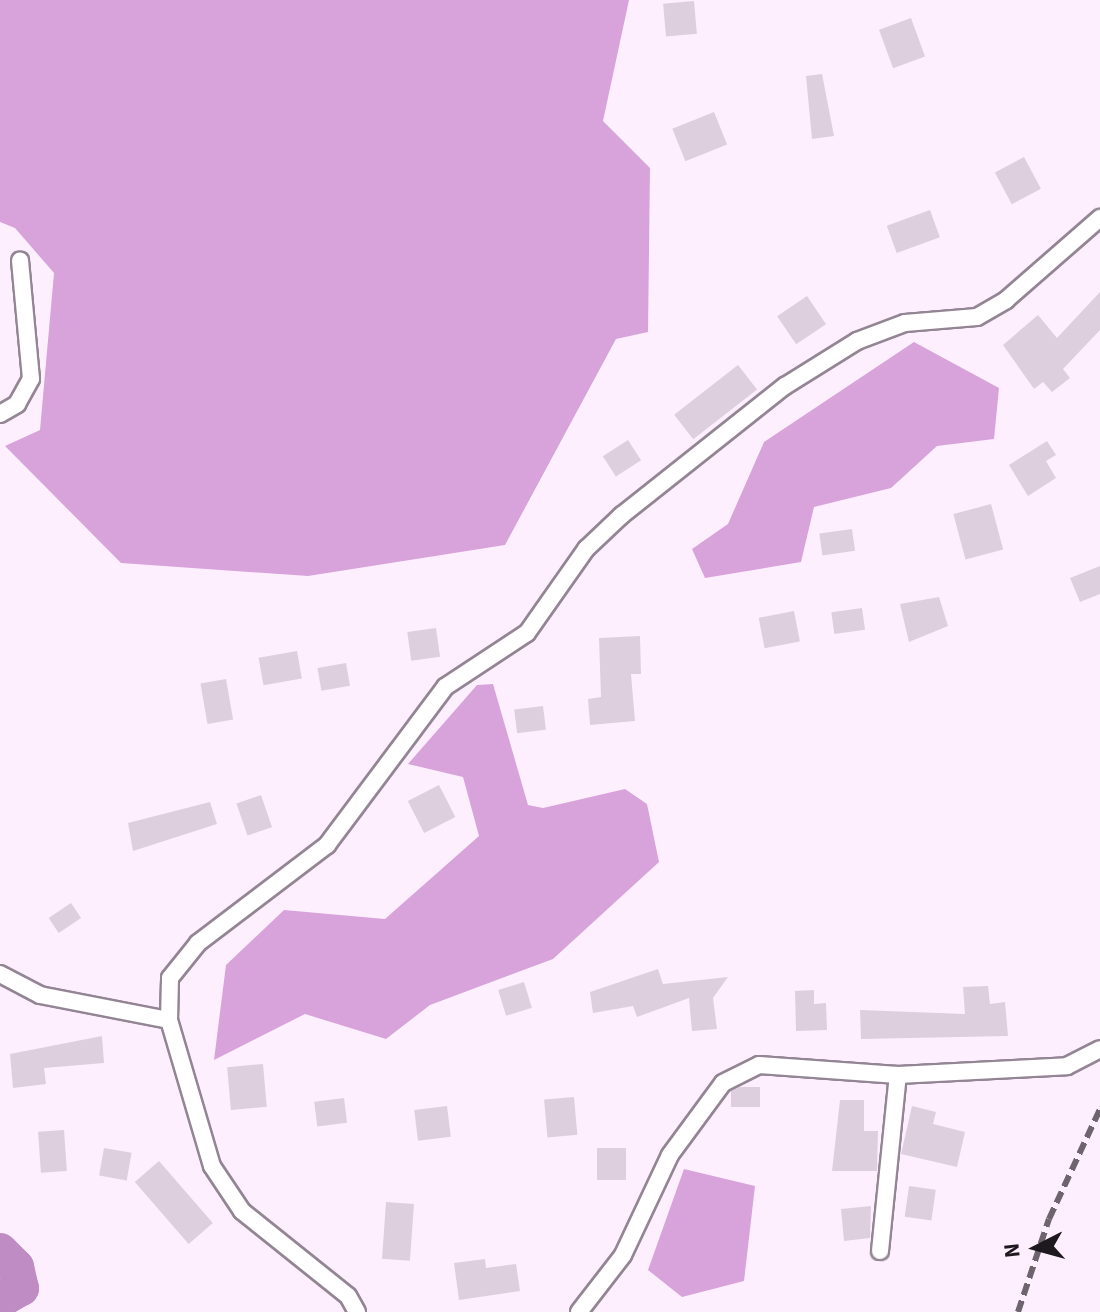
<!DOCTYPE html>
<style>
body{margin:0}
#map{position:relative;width:1100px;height:1312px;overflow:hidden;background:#feefff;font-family:"Source Sans 3",sans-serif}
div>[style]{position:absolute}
.forest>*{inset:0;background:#d8a3db}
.river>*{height:36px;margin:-18px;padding:0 18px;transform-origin:18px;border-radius:18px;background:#bf8cc3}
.building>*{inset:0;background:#decfdf;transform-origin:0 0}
.roads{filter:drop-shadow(2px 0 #938593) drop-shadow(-2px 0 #938593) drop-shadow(0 2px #938593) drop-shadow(0 -2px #938593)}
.street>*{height:16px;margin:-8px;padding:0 8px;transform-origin:8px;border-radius:8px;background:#fff}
.rail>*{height:6px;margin-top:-3px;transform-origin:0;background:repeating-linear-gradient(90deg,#6d646d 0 12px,transparent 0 18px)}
span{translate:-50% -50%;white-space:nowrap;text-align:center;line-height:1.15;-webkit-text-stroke:7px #feefff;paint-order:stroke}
.north{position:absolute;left:996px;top:1208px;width:80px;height:80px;-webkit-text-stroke:6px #feefff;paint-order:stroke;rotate:264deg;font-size:22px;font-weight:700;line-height:32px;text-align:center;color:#1e191e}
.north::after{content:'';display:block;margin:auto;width:28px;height:36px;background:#1e191e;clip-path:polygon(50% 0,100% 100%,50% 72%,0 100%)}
</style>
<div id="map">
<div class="forest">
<i style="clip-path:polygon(0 0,629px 0,603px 121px,650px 168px,648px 332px,616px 339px,505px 545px,308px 576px,121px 563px,5px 446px,40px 430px,54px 273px,15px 228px,0 222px)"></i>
<i style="clip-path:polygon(914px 342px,999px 388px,994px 439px,937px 446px,891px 488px,814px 507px,801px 562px,705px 578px,692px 549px,728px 524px,764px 442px)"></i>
<i style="clip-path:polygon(493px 684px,528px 805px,543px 808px,625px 789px,647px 804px,659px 862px,553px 959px,430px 1005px,386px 1039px,305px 1014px,214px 1060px,226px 965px,284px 910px,385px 919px,479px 836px,463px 777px,408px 764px,477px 685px)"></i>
<i style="clip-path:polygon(684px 1169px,755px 1186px,744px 1281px,682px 1297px,648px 1270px)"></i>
</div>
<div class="river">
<i style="left:0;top:1251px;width:23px;rotate:45deg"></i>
<i style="left:16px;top:1267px;width:22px;rotate:77deg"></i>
<i style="left:21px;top:1288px;width:24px;rotate:150deg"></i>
</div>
<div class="building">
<i style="left:694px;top:1px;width:33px;height:31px;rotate:85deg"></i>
<i style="left:911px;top:18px;width:41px;height:34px;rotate:70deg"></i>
<i style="clip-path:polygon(822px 74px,834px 136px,812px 139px,806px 76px)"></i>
<i style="left:714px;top:112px;width:35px;height:45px;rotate:68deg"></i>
<i style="left:1024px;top:157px;width:36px;height:33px;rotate:62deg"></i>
<i style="left:930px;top:210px;width:29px;height:46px;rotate:70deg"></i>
<i style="clip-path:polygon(1100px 292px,1100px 330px,1063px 369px,1070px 378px,1052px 392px,1043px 382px,1034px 389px,1003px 345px,1038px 315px,1057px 338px)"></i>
<i style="left:807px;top:296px;width:34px;height:36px;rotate:56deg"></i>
<i style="left:738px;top:365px;width:31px;height:81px;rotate:52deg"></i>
<i style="left:628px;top:440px;width:24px;height:30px;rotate:57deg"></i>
<i style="clip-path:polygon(1047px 441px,1056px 455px,1046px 461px,1056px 478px,1028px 496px,1009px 465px)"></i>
<i style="left:991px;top:504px;width:47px;height:39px;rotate:75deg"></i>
<i style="left:852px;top:529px;width:22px;height:33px;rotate:82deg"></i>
<i style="clip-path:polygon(1100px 566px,1100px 594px,1080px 602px,1070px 578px)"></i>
<i style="clip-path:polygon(939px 597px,948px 626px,909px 642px,900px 604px)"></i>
<i style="left:862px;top:608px;width:22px;height:31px;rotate:82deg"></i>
<i style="left:794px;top:611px;width:31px;height:36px;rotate:79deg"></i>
<i style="left:436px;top:628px;width:29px;height:29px;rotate:82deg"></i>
<i style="clip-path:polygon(640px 636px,641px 674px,631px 674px,635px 721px,590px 725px,588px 699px,601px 697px,599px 638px)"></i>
<i style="left:297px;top:651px;width:28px;height:39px;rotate:80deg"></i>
<i style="left:346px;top:663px;width:23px;height:29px;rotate:80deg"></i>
<i style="left:226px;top:679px;width:41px;height:26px;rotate:80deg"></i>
<i style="left:543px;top:706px;width:24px;height:29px;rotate:83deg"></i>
<i style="left:439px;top:785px;width:36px;height:35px;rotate:63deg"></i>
<i style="left:261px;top:795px;width:34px;height:26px;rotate:71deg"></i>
<i style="clip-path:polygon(210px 802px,217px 824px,133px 851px,128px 823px)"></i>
<i style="left:71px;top:903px;width:18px;height:27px;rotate:56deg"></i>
<i style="clip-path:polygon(658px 969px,663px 984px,728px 977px,713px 998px,717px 1029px,692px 1031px,689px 998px,637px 1017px,633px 1006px,593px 1013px,590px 992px)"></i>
<i style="left:524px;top:982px;width:27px;height:27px;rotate:73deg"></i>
<i style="clip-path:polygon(988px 986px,990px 1004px,1005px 1002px,1008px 1036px,861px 1039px,860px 1010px,965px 1014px,963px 987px)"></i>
<i style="clip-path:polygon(814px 990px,814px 1004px,826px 1003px,827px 1030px,796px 1031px,795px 991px)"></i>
<i style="clip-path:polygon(102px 1036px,104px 1063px,44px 1068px,46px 1084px,13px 1088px,10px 1054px)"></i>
<i style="left:263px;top:1064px;width:43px;height:36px;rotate:85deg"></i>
<i style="clip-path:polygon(740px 1087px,760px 1087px,760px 1107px,731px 1107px,731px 1091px)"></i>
<i style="left:574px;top:1097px;width:38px;height:30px;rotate:85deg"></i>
<i style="left:344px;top:1098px;width:25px;height:30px;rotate:83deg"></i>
<i style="clip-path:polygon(840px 1100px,864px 1100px,864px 1131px,878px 1131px,877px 1171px,832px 1171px)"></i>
<i style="left:447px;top:1106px;width:31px;height:33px;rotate:83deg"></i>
<i style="clip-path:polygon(912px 1106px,936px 1112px,933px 1124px,965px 1132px,957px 1167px,901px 1154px)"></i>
<i style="left:64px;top:1130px;width:41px;height:26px;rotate:86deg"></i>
<i style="left:104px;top:1148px;width:28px;height:28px;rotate:10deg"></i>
<i style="left:597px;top:1148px;width:29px;height:32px"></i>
<i style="left:159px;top:1161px;width:82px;height:32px;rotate:49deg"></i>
<i style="left:909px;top:1186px;width:27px;height:31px;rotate:8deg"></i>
<i style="left:386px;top:1202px;width:28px;height:57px;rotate:4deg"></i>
<i style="clip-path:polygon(871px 1206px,870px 1238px,844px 1241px,841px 1209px)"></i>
<i style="clip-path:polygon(485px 1259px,486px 1268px,516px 1264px,520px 1291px,459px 1300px,454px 1263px)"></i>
</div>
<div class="roads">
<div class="street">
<i style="left:0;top:414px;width:20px;rotate:-30deg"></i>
<i style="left:17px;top:404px;width:29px;rotate:-61deg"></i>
<i style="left:31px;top:379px;width:119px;rotate:-95.3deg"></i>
<i style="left:0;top:974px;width:45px;rotate:27.7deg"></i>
<i style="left:40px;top:995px;width:131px;rotate:11deg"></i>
<i style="left:880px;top:1251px;width:177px;rotate:-84.2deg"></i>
<i style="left:357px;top:1312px;width:18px;rotate:-119deg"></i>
<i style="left:348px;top:1296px;width:136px;rotate:-141.3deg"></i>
<i style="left:242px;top:1211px;width:54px;rotate:-123.7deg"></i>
<i style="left:212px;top:1166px;width:152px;rotate:-106.4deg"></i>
<i style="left:169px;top:1020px;width:42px;rotate:-88.6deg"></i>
<i style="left:170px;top:978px;width:45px;rotate:-51.3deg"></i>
<i style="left:198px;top:943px;width:162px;rotate:-37.2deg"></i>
<i style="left:327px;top:845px;width:197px;rotate:-53.2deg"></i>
<i style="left:445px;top:687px;width:98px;rotate:-33.4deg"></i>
<i style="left:527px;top:633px;width:103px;rotate:-54.9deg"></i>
<i style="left:586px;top:549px;width:50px;rotate:-43.4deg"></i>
<i style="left:622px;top:515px;width:208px;rotate:-38.4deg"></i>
<i style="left:785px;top:386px;width:85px;rotate:-32deg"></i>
<i style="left:857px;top:341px;width:51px;rotate:-20.6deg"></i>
<i style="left:905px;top:323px;width:72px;rotate:-4.8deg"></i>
<i style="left:977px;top:317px;width:34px;rotate:-30deg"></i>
<i style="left:1006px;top:300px;width:125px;rotate:-41.1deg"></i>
<i style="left:579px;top:1312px;width:72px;rotate:-52.3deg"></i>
<i style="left:623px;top:1255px;width:110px;rotate:-64.8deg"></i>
<i style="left:670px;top:1155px;width:89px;rotate:-53.6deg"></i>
<i style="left:723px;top:1083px;width:40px;rotate:-26.6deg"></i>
<i style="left:759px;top:1065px;width:139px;rotate:4.1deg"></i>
<i style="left:898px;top:1075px;width:169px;rotate:-3deg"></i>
<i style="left:1067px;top:1066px;width:37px;rotate:-27deg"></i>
</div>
</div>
<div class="rail">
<i style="left:1018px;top:1312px;width:98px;rotate:-71.6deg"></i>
<i style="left:1049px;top:1219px;width:121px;rotate:-65.1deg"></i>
</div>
<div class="north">N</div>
</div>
